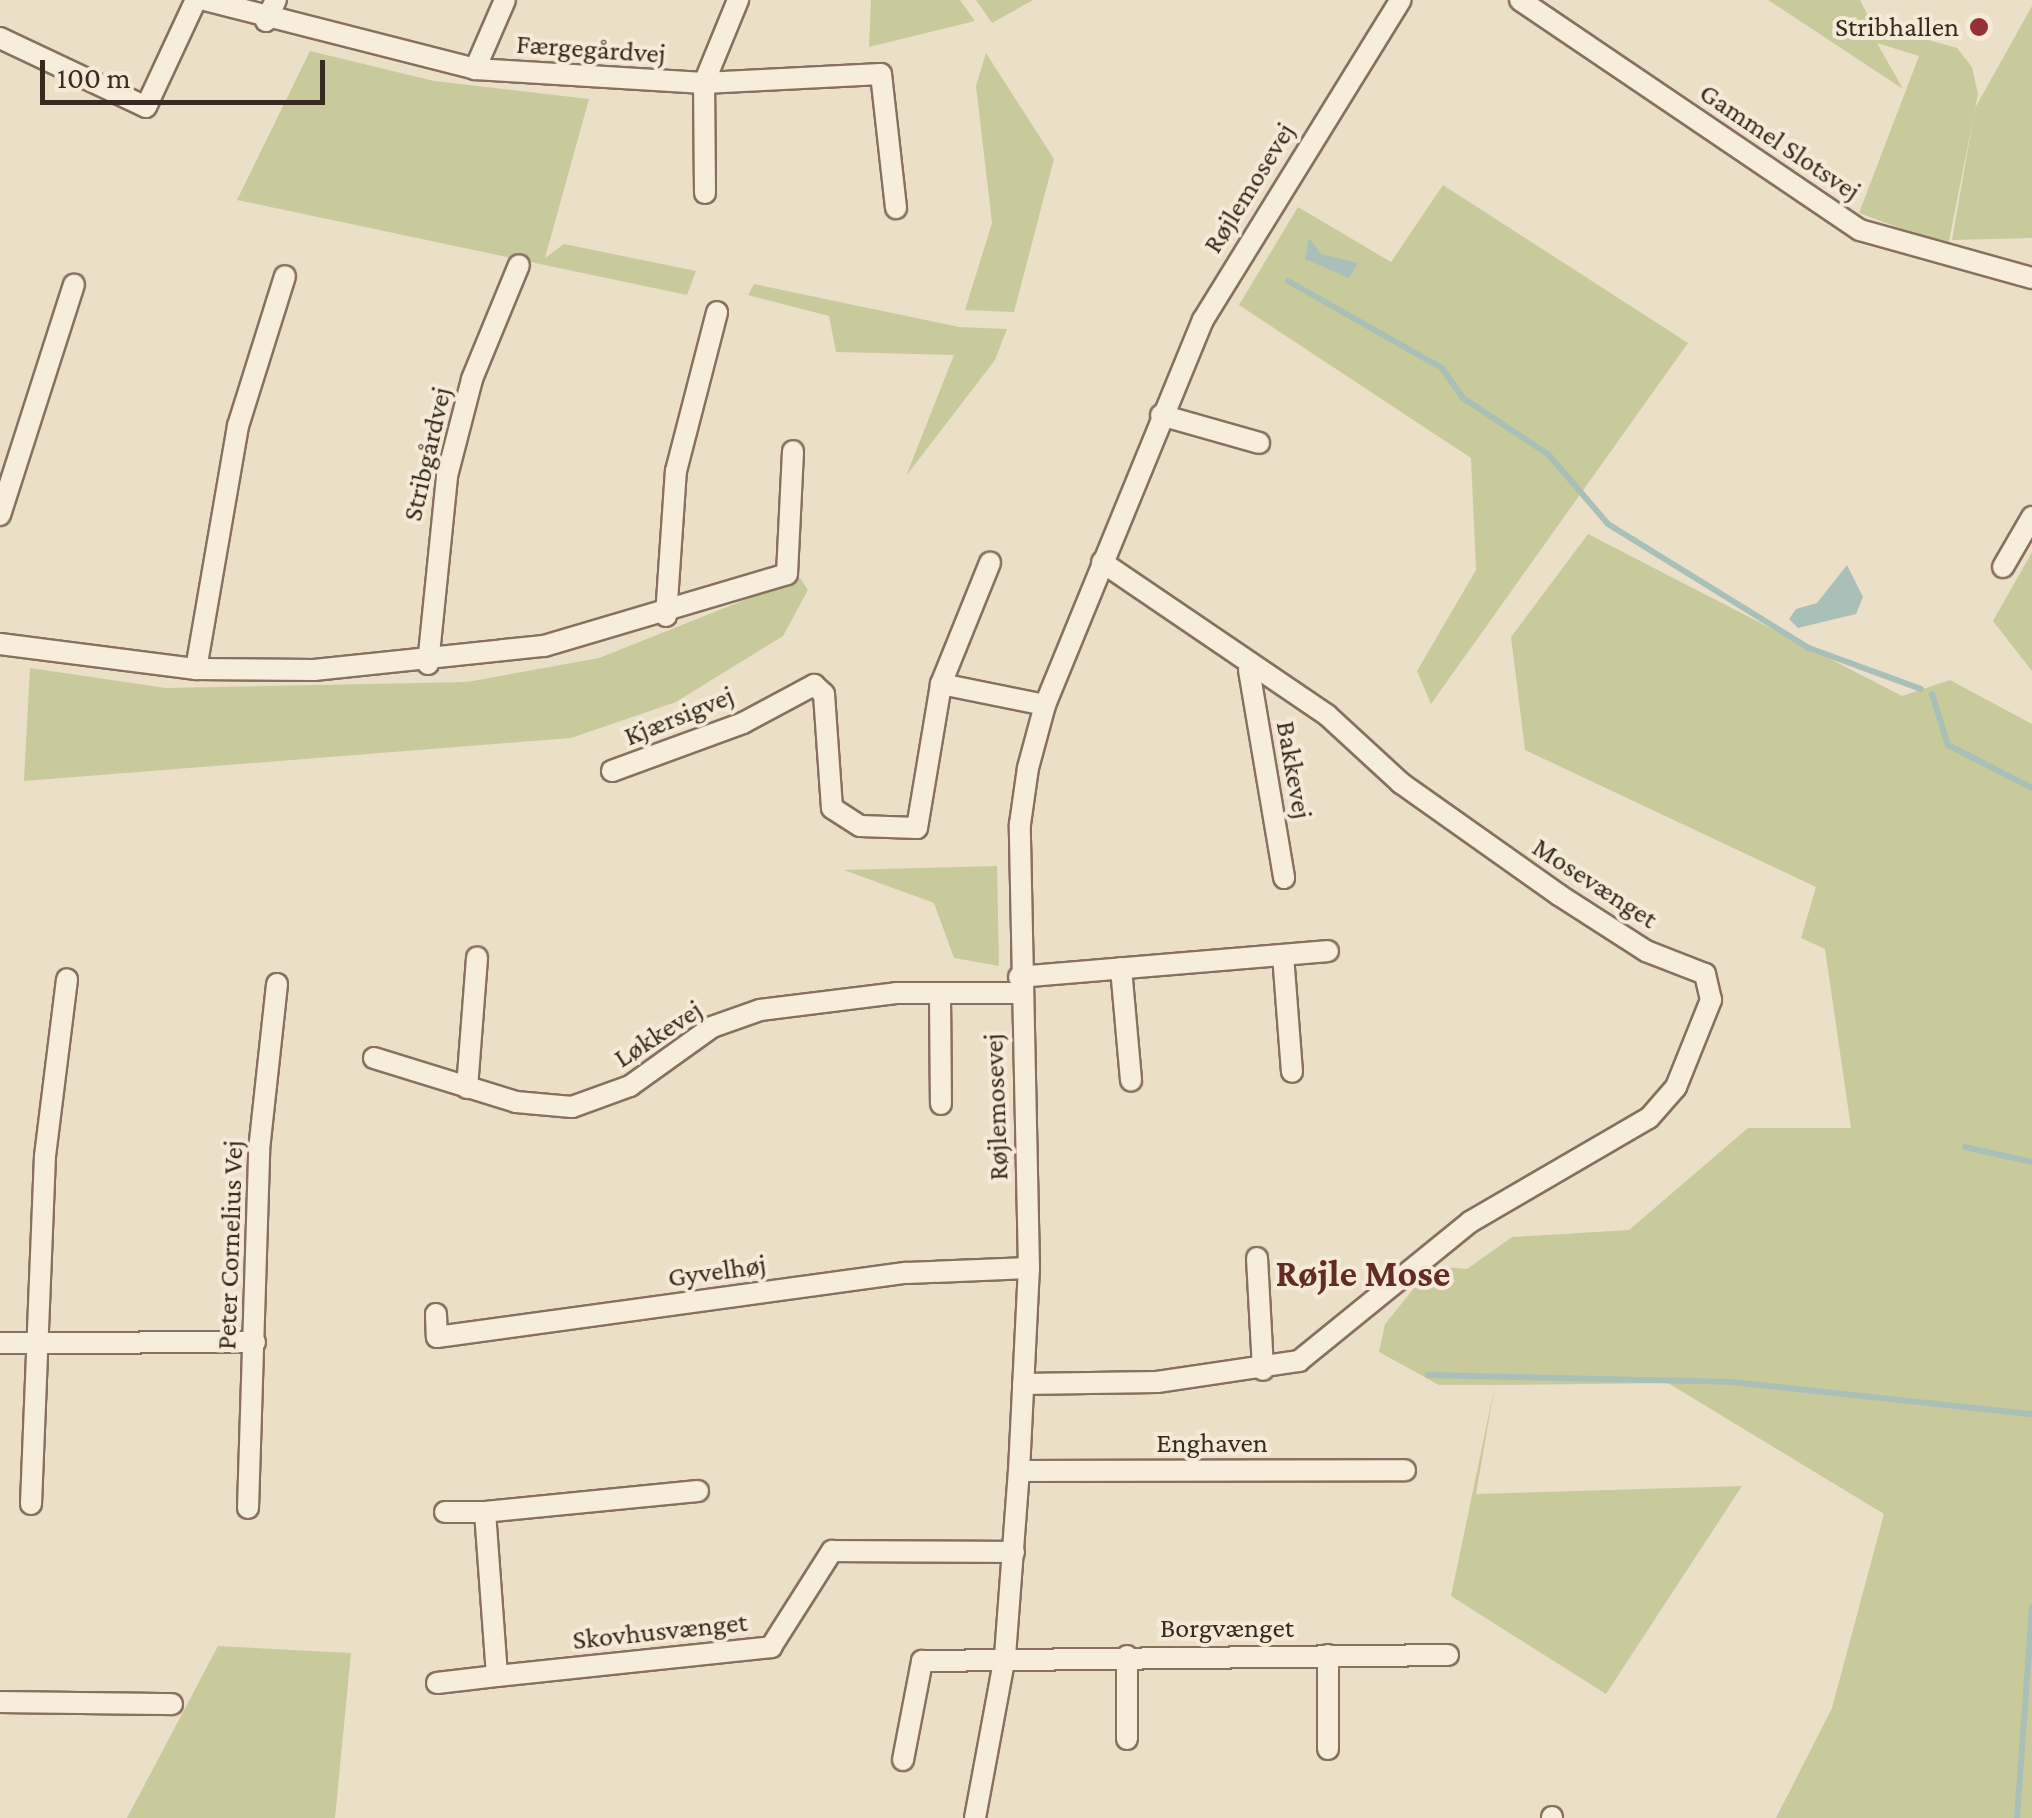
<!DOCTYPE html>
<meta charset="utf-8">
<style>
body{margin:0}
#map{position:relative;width:2032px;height:1818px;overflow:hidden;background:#ecdfc8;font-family:"Crimson Pro",serif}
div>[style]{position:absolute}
.green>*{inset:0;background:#c8ca9c}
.water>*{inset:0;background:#a8c0b8}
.stream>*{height:6px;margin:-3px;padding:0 3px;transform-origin:3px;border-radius:3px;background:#a8c0b8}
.roads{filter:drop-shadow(2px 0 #87715e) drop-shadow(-2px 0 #87715e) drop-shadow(0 2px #87715e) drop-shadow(0 -2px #87715e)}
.minor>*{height:20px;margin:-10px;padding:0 10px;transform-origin:10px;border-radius:10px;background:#f7eddb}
.dots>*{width:28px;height:28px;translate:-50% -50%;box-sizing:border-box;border:5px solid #f4ead7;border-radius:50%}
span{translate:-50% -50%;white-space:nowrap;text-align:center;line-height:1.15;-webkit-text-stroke:8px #f4ead7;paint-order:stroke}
.poi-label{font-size:28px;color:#382a20}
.right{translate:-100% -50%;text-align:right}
.street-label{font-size:28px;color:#382a20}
.district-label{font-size:38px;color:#632b22;font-weight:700}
.scale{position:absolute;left:40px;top:60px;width:285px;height:45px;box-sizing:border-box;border:5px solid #382a20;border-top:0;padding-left:12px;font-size:30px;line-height:35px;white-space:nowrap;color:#382a20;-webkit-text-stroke:8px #f4ead7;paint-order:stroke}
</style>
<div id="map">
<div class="green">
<i style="clip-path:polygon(871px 0,960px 0,975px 21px,869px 47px)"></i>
<i style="clip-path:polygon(976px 0,1033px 0,992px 23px)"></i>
<i style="clip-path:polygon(1768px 0,1860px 0,1872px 24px,1957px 48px,1972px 67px,1978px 94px,1948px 246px,1859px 213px,1919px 56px,1877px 43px,1903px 89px)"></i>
<i style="clip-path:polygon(2032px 6px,2032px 238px,1952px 240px,1975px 108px)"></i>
<i style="clip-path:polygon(310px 51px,434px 81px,589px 99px,545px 258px,564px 244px,696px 271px,687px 295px,237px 200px)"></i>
<i style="clip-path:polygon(986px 53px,1054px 159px,1014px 312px,965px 310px,992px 223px,976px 86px)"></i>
<i style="clip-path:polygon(1443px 185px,1688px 343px,1431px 704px,1417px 671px,1476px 570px,1471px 458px,1239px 305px,1298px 207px,1391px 262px)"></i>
<i style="clip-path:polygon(754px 284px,959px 327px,1007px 329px,995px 360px,906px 476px,954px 355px,836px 352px,829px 316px,748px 295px)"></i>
<i style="clip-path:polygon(1588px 534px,1902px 696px,1950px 680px,2032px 724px,2032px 1818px,1776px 1818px,1832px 1708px,1884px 1514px,1668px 1383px,1495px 1385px,1476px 1494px,1742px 1486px,1606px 1694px,1451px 1596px,1495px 1385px,1439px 1385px,1379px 1352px,1385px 1324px,1432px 1266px,1467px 1269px,1512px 1237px,1629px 1230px,1748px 1128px,1851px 1128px,1825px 949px,1801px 938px,1816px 887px,1525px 750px,1511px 637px)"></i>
<i style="clip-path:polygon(2032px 552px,2032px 671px,1993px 621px)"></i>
<i style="clip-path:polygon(800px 578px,808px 590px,783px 636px,676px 702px,571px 738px,24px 781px,30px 668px,166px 688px,467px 682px,599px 658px)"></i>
<i style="clip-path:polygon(997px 866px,999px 966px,954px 958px,934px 903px,844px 870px)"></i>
<i style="clip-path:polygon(218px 1646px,351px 1653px,335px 1818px,127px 1818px)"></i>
</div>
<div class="water">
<i style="clip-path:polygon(1309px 238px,1321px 254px,1358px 263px,1349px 278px,1305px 259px)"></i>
<i style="clip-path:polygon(1847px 565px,1863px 597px,1856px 614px,1798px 628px,1789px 619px,1796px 609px,1817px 603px)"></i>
</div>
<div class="stream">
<i style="left:1288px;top:281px;width:177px;rotate:29.5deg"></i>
<i style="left:1442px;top:368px;width:37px;rotate:55deg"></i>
<i style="left:1463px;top:398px;width:102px;rotate:33.4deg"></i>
<i style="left:1548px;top:454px;width:92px;rotate:49.4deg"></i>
<i style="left:1608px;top:524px;width:236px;rotate:31.7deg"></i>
<i style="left:1809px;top:648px;width:119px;rotate:20.1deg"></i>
<i style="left:1932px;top:694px;width:53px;rotate:72.6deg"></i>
<i style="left:1948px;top:745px;width:94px;rotate:27.1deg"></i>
<i style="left:1965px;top:1147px;width:69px;rotate:12.6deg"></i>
<i style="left:1428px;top:1375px;width:303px;rotate:1.3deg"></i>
<i style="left:1731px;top:1382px;width:303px;rotate:6.1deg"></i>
<i style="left:2017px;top:1818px;width:212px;rotate:-85.9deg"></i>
</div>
<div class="roads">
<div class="minor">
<i style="left:205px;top:0;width:279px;rotate:14.3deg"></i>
<i style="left:475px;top:69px;width:229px;rotate:3.5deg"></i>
<i style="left:704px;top:83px;width:177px;rotate:-2.9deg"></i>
<i style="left:881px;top:74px;width:135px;rotate:83.6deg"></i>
<i style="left:1520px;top:0;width:410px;rotate:34.1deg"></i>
<i style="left:1860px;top:230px;width:179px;rotate:15.6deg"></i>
<i style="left:266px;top:21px;width:23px;rotate:-65deg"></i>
<i style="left:0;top:38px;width:161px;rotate:25.3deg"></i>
<i style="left:146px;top:107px;width:118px;rotate:-65deg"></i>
<i style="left:475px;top:69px;width:75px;rotate:-66.5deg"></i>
<i style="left:705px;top:193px;width:110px;rotate:-90.5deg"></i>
<i style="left:704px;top:83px;width:90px;rotate:-67.7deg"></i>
<i style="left:1161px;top:415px;width:102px;rotate:15.9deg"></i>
<i style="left:0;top:515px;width:242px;rotate:-72.2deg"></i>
<i style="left:2003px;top:567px;width:58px;rotate:-59.9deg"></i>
<i style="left:666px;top:616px;width:145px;rotate:-86.1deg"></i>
<i style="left:676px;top:471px;width:164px;rotate:-75.5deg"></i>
<i style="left:0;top:644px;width:198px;rotate:7.3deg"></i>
<i style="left:196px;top:669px;width:118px;rotate:0.5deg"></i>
<i style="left:314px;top:670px;width:231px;rotate:-6deg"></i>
<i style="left:544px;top:646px;width:253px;rotate:-16.5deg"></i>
<i style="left:787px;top:574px;width:123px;rotate:-87.2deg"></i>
<i style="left:428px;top:664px;width:189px;rotate:-84.2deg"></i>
<i style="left:447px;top:476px;width:100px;rotate:-75.5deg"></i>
<i style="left:472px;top:379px;width:123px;rotate:-67.6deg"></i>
<i style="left:196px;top:669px;width:247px;rotate:-80.2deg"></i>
<i style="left:238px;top:426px;width:157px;rotate:-72.6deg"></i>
<i style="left:1249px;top:670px;width:211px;rotate:80.4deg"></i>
<i style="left:941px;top:684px;width:131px;rotate:-68deg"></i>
<i style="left:612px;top:771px;width:140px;rotate:-20.1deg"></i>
<i style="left:743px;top:723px;width:81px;rotate:-28.2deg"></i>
<i style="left:814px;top:685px;width:13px;rotate:42deg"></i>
<i style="left:824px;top:694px;width:114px;rotate:86deg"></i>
<i style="left:832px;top:808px;width:33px;rotate:33deg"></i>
<i style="left:860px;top:826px;width:57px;rotate:2deg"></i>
<i style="left:917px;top:828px;width:146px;rotate:-80.5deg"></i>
<i style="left:941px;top:684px;width:106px;rotate:11.4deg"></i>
<i style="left:1283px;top:955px;width:117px;rotate:85.6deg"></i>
<i style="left:1121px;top:968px;width:113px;rotate:84.9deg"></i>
<i style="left:1019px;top:977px;width:310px;rotate:-4.8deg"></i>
<i style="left:940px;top:995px;width:109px;rotate:89.5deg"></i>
<i style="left:374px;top:1058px;width:149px;rotate:17.2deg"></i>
<i style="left:516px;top:1102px;width:56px;rotate:5.1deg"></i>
<i style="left:572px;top:1107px;width:62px;rotate:-19.9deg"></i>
<i style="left:630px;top:1086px;width:101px;rotate:-35.7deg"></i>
<i style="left:712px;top:1027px;width:51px;rotate:-19.5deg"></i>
<i style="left:760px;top:1010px;width:137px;rotate:-7.1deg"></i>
<i style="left:896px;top:993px;width:124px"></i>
<i style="left:467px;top:1088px;width:131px;rotate:-85.6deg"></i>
<i style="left:1257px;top:1258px;width:112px;rotate:86.9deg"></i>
<i style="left:436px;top:1314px;width:23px;rotate:88deg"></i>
<i style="left:437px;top:1337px;width:474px;rotate:-7.8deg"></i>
<i style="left:907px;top:1273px;width:122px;rotate:-2.3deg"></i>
<i style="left:0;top:1343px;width:255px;rotate:-0.2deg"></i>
<i style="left:1023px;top:1384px;width:134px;rotate:-0.9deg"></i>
<i style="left:1157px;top:1382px;width:144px;rotate:-8.4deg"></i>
<i style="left:1299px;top:1361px;width:220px;rotate:-39.1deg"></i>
<i style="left:1470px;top:1222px;width:207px;rotate:-30.2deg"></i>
<i style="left:1649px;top:1118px;width:41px;rotate:-48.9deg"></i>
<i style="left:1676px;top:1087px;width:94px;rotate:-68.1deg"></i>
<i style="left:1711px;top:1000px;width:27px;rotate:-103deg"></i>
<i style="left:1705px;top:974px;width:63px;rotate:-158.7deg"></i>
<i style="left:1646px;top:951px;width:103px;rotate:-147.2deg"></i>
<i style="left:1559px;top:895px;width:194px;rotate:-144.7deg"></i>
<i style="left:1401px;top:783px;width:100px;rotate:-137.4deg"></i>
<i style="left:1327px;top:715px;width:272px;rotate:-145.8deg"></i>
<i style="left:1019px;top:1471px;width:386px;rotate:-0.1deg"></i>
<i style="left:698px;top:1491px;width:214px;rotate:174.4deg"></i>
<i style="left:485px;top:1512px;width:164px;rotate:85.8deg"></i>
<i style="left:497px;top:1676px;width:276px;rotate:-6deg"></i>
<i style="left:771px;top:1647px;width:114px;rotate:-57.6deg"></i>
<i style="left:832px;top:1551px;width:182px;rotate:0.3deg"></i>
<i style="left:31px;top:1504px;width:348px;rotate:-87.7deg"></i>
<i style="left:45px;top:1156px;width:178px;rotate:-82.9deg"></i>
<i style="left:248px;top:1508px;width:358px;rotate:-88.2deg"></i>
<i style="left:259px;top:1150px;width:167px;rotate:-83.8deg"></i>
<i style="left:445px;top:1512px;width:40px"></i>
<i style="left:1328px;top:1655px;width:94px;rotate:90deg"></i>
<i style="left:437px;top:1683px;width:60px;rotate:-6.7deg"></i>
<i style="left:0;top:1702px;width:172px;rotate:0.7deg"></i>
<i style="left:1127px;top:1739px;width:83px;rotate:-90deg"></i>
<i style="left:903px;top:1760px;width:101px;rotate:-79.1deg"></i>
<i style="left:922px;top:1661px;width:526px;rotate:-0.65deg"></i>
<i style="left:975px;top:1818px;width:165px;rotate:-79.5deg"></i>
<i style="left:1005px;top:1656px;width:186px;rotate:-85.7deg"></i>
<i style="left:1019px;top:1471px;width:203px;rotate:-87.2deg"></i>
<i style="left:1029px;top:1268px;width:444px;rotate:-91.2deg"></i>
<i style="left:1020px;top:824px;width:57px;rotate:-81.9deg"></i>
<i style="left:1028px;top:768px;width:65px;rotate:-74.9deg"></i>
<i style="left:1045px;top:705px;width:416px;rotate:-67.7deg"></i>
<i style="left:1203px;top:320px;width:376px;rotate:-58.3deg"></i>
<i style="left:1552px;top:1818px;width:1px;rotate:-90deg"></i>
</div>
</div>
<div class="dots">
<i style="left:1979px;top:27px;background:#933138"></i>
</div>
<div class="poi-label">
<span class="right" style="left:1959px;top:27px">Stribhallen</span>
</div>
<div class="street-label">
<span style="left:591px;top:49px;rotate:4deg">Færgegårdvej</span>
<span style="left:1780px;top:142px;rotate:34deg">Gammel Slotsvej</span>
<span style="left:1249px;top:188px;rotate:-58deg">Røjlemosevej</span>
<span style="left:427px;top:454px;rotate:-77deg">Stribgårdvej</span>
<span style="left:679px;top:716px;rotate:-22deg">Kjærsigvej</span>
<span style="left:1294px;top:770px;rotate:80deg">Bakkevej</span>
<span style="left:1595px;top:883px;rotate:33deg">Mosevænget</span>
<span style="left:658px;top:1034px;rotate:-33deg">Løkkevej</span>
<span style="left:996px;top:1107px;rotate:-92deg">Røjlemosevej</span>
<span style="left:230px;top:1245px;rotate:-88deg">Peter Cornelius Vej</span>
<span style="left:717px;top:1271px;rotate:-8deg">Gyvelhøj</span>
<span style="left:1212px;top:1443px">Enghaven</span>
<span style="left:1227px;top:1628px">Borgvænget</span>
<span style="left:660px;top:1631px;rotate:-6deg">Skovhusvænget</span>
</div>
<div class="district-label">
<span style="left:1363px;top:1274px">Røjle Mose</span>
</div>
<div class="scale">100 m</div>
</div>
